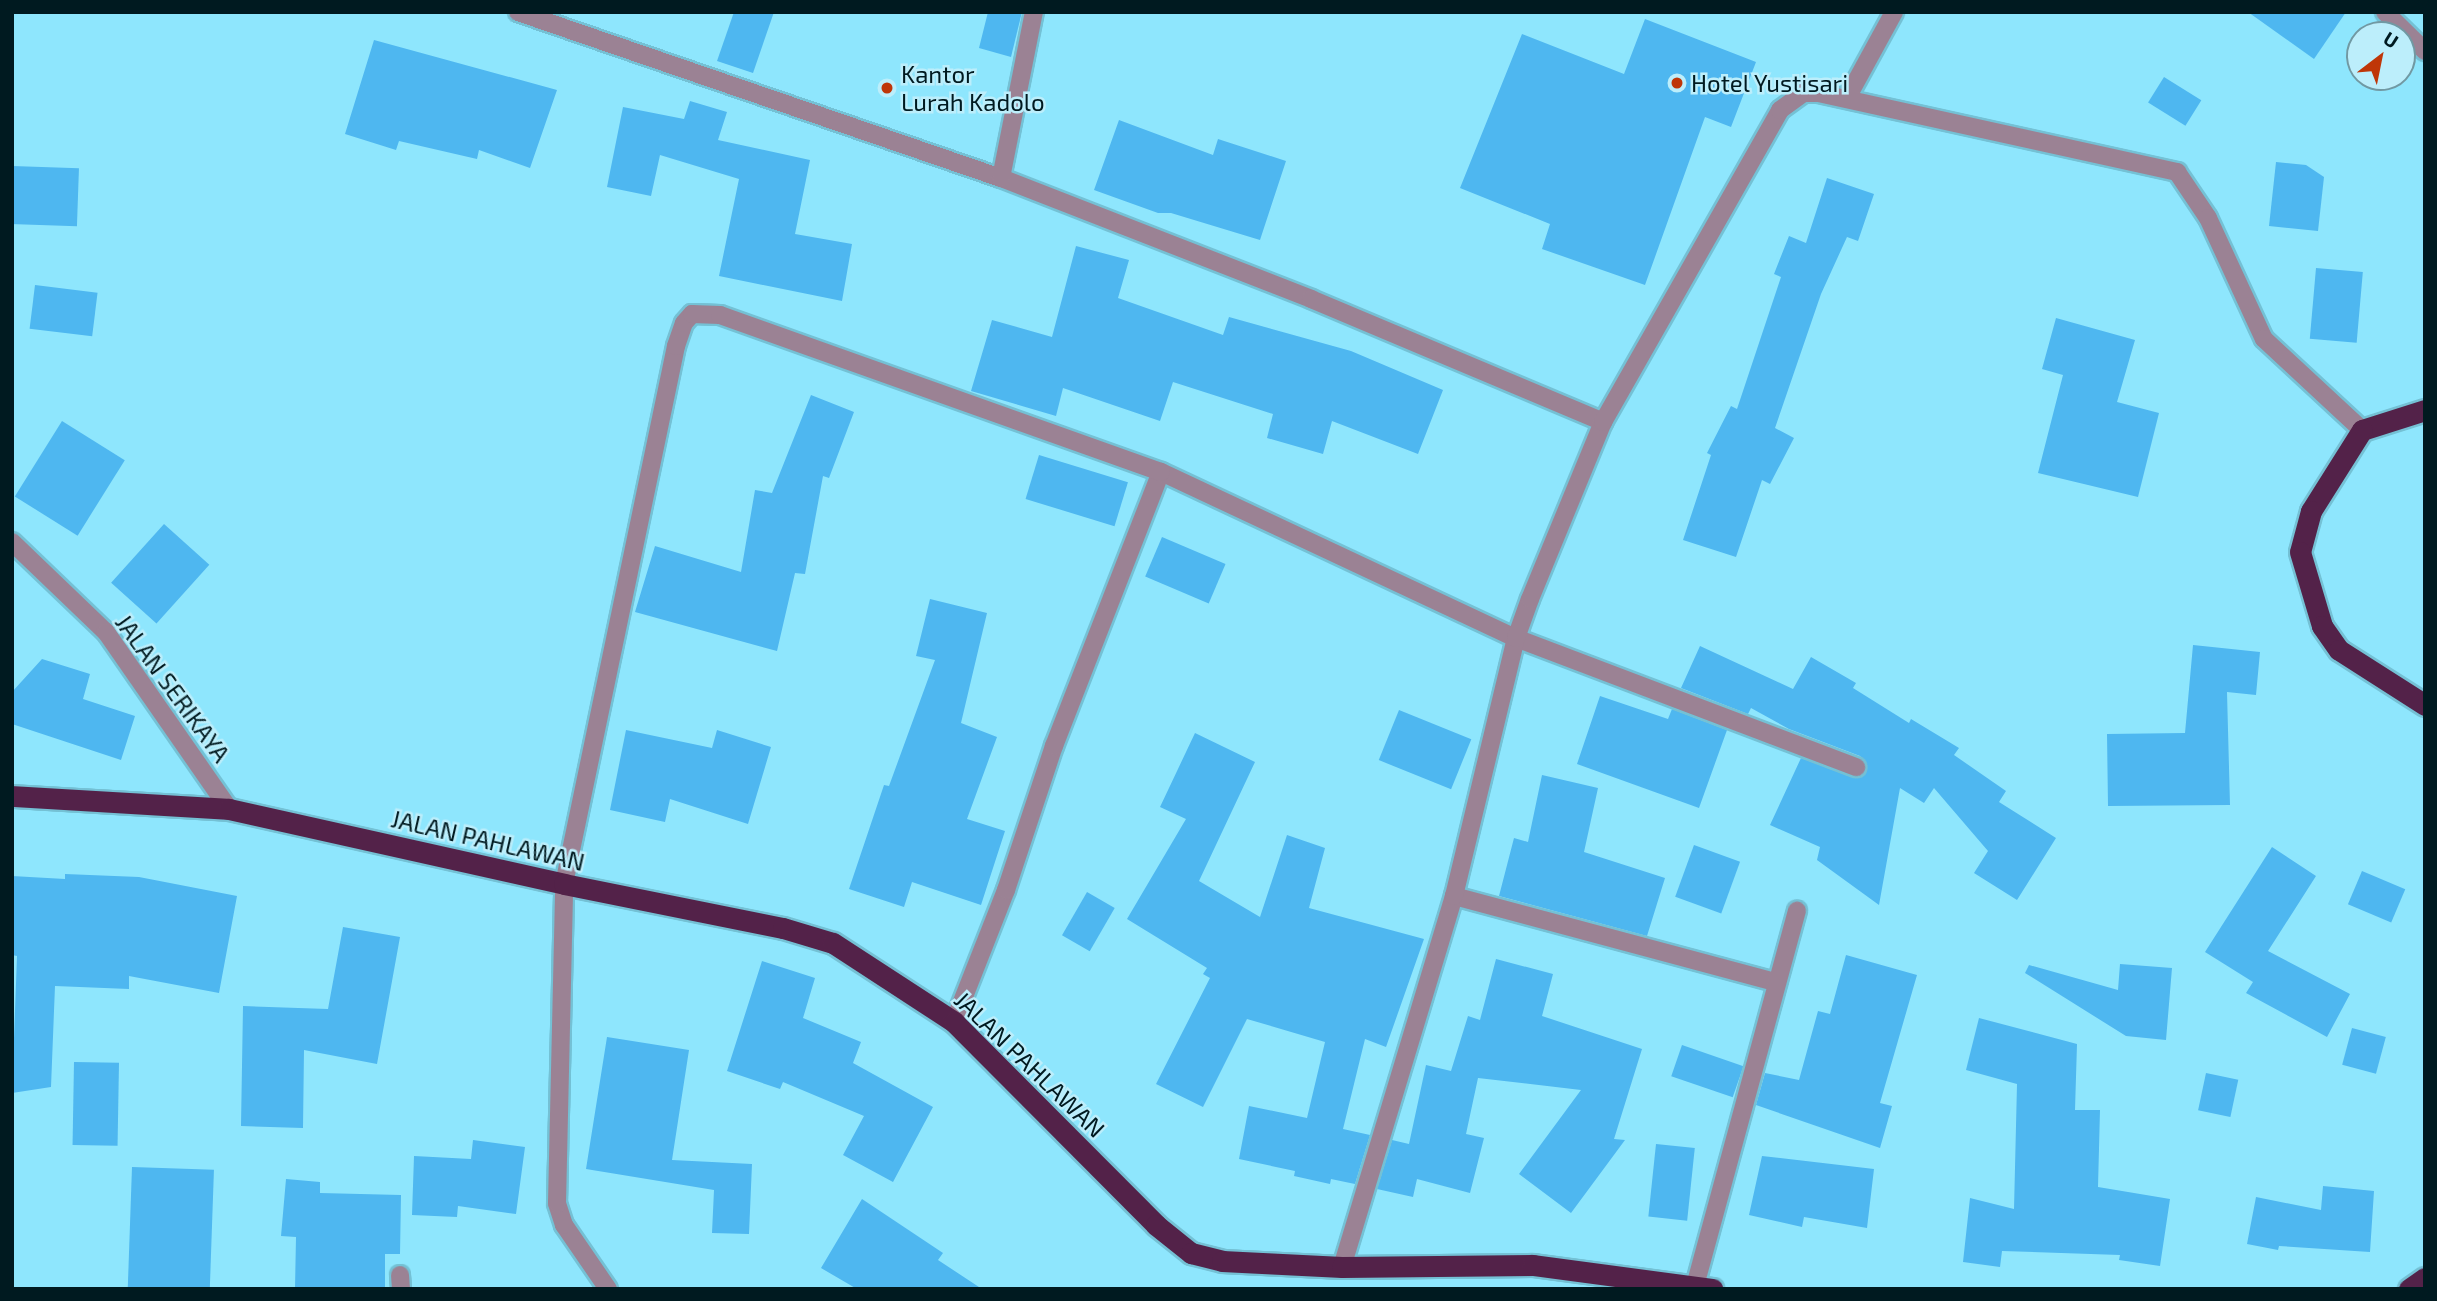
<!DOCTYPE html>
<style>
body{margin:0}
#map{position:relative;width:2437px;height:1301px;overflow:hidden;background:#8ee6fd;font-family:"Exo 2",sans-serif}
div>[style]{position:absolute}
.building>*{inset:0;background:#4eb7f0;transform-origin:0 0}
.roads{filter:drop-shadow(2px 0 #74c1d5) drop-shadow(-2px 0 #74c1d5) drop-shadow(0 2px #74c1d5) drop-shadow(0 -2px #74c1d5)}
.minor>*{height:18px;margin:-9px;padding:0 9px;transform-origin:9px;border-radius:9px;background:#9b8294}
.highway>*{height:21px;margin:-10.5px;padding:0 10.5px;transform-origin:10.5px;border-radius:10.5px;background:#532249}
.dots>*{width:19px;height:19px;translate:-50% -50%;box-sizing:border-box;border:4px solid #bceefb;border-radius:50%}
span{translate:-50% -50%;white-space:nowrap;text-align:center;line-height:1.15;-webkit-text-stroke:5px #bceefb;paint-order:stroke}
.poi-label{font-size:24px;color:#001a20}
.left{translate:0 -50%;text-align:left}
.street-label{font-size:24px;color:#001a20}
.frame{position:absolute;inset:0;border:14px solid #001a20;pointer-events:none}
.north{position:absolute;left:2346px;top:21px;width:70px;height:70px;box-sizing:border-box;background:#bceefb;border:2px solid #7199a3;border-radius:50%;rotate:32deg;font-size:19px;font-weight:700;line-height:28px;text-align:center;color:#001a20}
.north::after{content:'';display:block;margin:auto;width:24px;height:32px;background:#bf3608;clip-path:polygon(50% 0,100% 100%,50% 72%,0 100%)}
</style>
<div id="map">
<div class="building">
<i style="clip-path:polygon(734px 12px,774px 12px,753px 73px,717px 61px)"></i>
<i style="clip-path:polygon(988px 12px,1022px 12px,1011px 57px,979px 48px)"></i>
<i style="clip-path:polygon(2248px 12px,2346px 12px,2314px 59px)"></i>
<i style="clip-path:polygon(1645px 19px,1756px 62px,1731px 127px,1705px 117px,1645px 285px,1542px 249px,1550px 224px,1460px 188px,1522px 34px,1624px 74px)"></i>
<i style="clip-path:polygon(374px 40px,557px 90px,530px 168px,479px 150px,477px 159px,399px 141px,396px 150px,345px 134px)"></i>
<i style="left:2164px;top:77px;width:44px;height:30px;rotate:32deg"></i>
<i style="clip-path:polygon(690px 101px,727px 112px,718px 140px,810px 160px,795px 234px,852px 244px,842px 301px,719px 276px,739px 179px,660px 155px,651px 196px,607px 187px,623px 107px,684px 119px)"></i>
<i style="clip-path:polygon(1119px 120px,1213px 155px,1218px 139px,1286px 161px,1260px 240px,1171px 213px,1158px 213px,1094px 190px)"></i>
<i style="clip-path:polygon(2276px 162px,2306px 165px,2324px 177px,2318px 231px,2269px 226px)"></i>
<i style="left:12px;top:166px;width:67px;height:58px;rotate:2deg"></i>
<i style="clip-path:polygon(1827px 178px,1874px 194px,1858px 241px,1847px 237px,1821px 294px,1775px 428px,1794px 438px,1770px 484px,1762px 480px,1736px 557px,1683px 540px,1711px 455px,1707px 453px,1731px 406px,1737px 409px,1781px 277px,1774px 274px,1789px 236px,1806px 243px)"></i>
<i style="clip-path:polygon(1076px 246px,1129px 260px,1118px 298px,1223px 335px,1229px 317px,1351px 351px,1443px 390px,1418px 454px,1332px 421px,1323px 454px,1267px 438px,1273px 414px,1173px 382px,1160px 421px,1063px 388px,1056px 416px,971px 391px,992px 320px,1052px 337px)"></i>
<i style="left:2316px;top:268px;width:47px;height:71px;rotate:5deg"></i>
<i style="left:35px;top:285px;width:63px;height:44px;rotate:7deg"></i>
<i style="clip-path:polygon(2056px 318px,2135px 340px,2117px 402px,2159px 413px,2138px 497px,2038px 473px,2063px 375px,2042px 369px)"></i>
<i style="clip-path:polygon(811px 395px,854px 412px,829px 478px,823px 476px,805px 574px,795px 573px,777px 651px,635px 612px,655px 546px,741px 572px,755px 490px,772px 493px)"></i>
<i style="left:62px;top:421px;width:74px;height:89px;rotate:32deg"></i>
<i style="left:1039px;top:455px;width:93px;height:46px;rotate:17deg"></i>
<i style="left:164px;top:524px;width:61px;height:79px;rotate:42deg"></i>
<i style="left:1162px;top:537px;width:69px;height:43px;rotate:23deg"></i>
<i style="clip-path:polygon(930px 599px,987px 613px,961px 723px,997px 737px,967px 819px,1005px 831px,981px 905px,912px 882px,904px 907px,849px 889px,884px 785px,889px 786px,935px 660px,916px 656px)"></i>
<i style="clip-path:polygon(2193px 645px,2260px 652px,2256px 695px,2227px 692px,2230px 805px,2108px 806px,2107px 734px,2185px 733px)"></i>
<i style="clip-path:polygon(1700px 646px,1793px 689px,1811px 657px,1856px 683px,1853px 688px,1909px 723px,1911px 719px,1959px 748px,1954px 755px,2006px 791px,1999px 802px,2056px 838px,2017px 900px,1974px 873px,1988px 851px,1934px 788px,1924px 803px,1900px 788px,1879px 905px,1817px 860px,1820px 847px,1770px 825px,1801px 758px,1857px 778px,1864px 775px,1867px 765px,1860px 756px,1789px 729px,1751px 708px,1748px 714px,1681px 688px)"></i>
<i style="clip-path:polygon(42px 659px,90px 674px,83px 699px,135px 716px,121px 760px,12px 724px,12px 692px)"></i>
<i style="clip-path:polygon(1600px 696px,1668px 719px,1672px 709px,1727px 730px,1699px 808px,1577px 764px)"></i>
<i style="left:1399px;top:710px;width:78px;height:54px;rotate:22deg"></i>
<i style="clip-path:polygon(626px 730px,712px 748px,717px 730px,771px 747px,748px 824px,670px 799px,665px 822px,610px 810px)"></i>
<i style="clip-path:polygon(1195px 733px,1255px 762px,1199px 881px,1260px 917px,1287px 835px,1325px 848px,1309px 908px,1424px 939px,1386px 1047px,1365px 1039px,1343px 1129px,1370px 1135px,1355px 1184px,1331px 1179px,1330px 1184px,1294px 1176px,1295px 1171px,1239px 1159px,1249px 1106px,1307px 1118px,1325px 1042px,1247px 1019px,1203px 1107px,1156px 1084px,1210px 978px,1203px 974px,1207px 968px,1127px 919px,1186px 819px,1160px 807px)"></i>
<i style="clip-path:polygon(1542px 775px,1598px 788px,1584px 852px,1665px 878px,1647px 936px,1499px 896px,1514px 838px,1528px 842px)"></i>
<i style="left:1694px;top:845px;width:49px;height:55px;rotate:20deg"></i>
<i style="clip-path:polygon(2272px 847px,2316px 876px,2268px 951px,2350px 994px,2327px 1037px,2246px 993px,2253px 982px,2205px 952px)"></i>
<i style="left:2362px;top:871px;width:47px;height:36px;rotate:23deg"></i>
<i style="clip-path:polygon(65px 874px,139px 877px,237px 896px,219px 993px,129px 976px,129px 989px,55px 986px,51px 1087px,12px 1093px,17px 956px,12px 955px,12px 876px,65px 879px)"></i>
<i style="left:1087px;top:892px;width:32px;height:50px;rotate:30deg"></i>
<i style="clip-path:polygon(343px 927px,400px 937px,377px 1064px,304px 1050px,303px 1128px,241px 1126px,243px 1006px,328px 1009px)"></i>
<i style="clip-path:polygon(1846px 955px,1917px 975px,1880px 1103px,1892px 1106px,1880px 1148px,1756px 1105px,1765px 1073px,1799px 1080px,1818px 1011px,1830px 1014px)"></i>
<i style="clip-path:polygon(1496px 959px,1553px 974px,1542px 1016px,1642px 1049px,1614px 1139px,1625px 1140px,1571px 1213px,1519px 1174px,1581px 1090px,1478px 1078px,1466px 1134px,1484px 1138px,1470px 1193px,1417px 1179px,1413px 1197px,1377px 1189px,1392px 1140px,1409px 1144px,1426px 1065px,1451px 1071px,1468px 1016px,1480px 1020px)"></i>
<i style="clip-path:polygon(762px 961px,815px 978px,803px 1018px,861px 1042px,853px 1063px,933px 1107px,893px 1182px,843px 1155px,864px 1116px,783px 1082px,780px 1089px,727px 1071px)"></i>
<i style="clip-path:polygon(2120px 964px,2172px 968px,2166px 1040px,2126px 1036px,2025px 973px,2029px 965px,2118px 990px)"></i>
<i style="clip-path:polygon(1979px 1018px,2077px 1044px,2075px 1110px,2100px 1110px,2098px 1187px,2170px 1199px,2160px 1266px,2119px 1260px,2120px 1255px,2002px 1251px,2000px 1267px,1963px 1262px,1970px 1198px,2014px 1209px,2017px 1084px,1966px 1070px)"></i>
<i style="left:2352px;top:1028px;width:35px;height:38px;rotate:15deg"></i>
<i style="clip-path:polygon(607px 1037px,689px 1050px,672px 1160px,752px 1164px,749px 1234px,712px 1233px,714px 1190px,586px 1169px)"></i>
<i style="left:1682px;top:1045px;width:65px;height:33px;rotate:19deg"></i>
<i style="left:74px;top:1062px;width:45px;height:83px;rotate:1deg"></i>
<i style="left:2206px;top:1073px;width:33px;height:38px;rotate:12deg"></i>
<i style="clip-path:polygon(473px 1140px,525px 1147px,516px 1214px,458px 1206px,457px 1217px,412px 1215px,414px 1156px,471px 1159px)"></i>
<i style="left:1656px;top:1144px;width:39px;height:73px;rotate:6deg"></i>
<i style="clip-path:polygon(1762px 1156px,1874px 1169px,1867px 1228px,1804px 1217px,1802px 1227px,1749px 1215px)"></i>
<i style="left:132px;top:1167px;width:82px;height:122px;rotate:2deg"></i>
<i style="clip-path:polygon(286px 1179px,320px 1182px,320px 1193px,401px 1195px,400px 1254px,385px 1254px,385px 1289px,295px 1289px,296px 1237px,281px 1236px)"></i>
<i style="clip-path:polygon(2323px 1186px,2374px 1191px,2370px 1252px,2279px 1246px,2278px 1250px,2247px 1244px,2256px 1197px,2321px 1210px)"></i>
<i style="clip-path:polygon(862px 1199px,943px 1253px,938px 1260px,982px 1289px,857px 1289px,821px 1268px)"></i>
</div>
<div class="roads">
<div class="minor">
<i style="left:518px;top:12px;width:511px;rotate:18.97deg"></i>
<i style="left:1001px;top:178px;width:333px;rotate:21.3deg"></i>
<i style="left:1311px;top:299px;width:317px;rotate:22.8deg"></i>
<i style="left:2385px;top:12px;width:56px;rotate:44.3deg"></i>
<i style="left:1847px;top:98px;width:98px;rotate:-61.3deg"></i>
<i style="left:1001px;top:178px;width:169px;rotate:-78.8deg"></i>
<i style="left:12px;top:542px;width:130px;rotate:43.8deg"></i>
<i style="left:106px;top:632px;width:216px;rotate:55.2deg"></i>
<i style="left:1454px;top:896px;width:331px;rotate:15deg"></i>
<i style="left:954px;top:1022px;width:142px;rotate:-68.5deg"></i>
<i style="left:1006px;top:890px;width:152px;rotate:-71.6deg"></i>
<i style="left:1054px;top:746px;width:294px;rotate:-68.7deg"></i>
<i style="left:1161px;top:472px;width:392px;rotate:25.1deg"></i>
<i style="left:1516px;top:638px;width:364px;rotate:20.8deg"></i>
<i style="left:1342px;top:1267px;width:388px;rotate:-73.2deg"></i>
<i style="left:1454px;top:896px;width:265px;rotate:-76.5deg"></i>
<i style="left:1516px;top:638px;width:41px;rotate:-70.3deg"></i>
<i style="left:1530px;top:599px;width:191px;rotate:-67.6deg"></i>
<i style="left:1603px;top:422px;width:359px;rotate:-60.4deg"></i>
<i style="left:1780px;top:110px;width:29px;rotate:-36deg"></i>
<i style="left:1803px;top:93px;width:15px"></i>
<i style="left:1818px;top:93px;width:368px;rotate:12.4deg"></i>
<i style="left:2177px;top:172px;width:55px;rotate:56deg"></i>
<i style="left:2208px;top:218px;width:133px;rotate:65.2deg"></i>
<i style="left:2264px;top:339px;width:134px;rotate:42.9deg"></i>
<i style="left:400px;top:1275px;width:14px;rotate:86deg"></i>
<i style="left:1695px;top:1286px;width:389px;rotate:-74.8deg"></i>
<i style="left:608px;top:1289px;width:78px;rotate:-124.5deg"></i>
<i style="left:564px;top:1225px;width:23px;rotate:-108deg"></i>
<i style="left:557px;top:1203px;width:319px;rotate:-88.7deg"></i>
<i style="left:564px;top:884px;width:550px;rotate:-78.24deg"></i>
<i style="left:676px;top:346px;width:24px;rotate:-71deg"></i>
<i style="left:684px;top:323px;width:12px;rotate:-48deg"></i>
<i style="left:692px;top:314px;width:28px;rotate:2deg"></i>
<i style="left:720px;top:315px;width:468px;rotate:19.6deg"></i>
</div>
<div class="highway">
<i style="left:2425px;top:410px;width:66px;rotate:162.4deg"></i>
<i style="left:2362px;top:430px;width:96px;rotate:122.2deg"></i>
<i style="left:2311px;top:511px;width:42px;rotate:105deg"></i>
<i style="left:2300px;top:552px;width:77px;rotate:73.4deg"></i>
<i style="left:2322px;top:626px;width:29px;rotate:55deg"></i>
<i style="left:2339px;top:650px;width:102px;rotate:32.6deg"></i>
<i style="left:12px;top:796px;width:217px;rotate:3.4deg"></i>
<i style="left:229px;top:809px;width:343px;rotate:12.6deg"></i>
<i style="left:564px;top:884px;width:223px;rotate:11.4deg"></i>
<i style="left:783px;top:928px;width:52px;rotate:16.7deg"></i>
<i style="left:833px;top:943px;width:145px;rotate:33.1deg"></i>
<i style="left:954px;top:1022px;width:286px;rotate:45.1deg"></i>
<i style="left:1156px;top:1225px;width:45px;rotate:38.7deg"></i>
<i style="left:1191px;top:1253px;width:32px;rotate:14deg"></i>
<i style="left:1222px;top:1261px;width:120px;rotate:2.9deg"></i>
<i style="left:1342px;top:1267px;width:191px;rotate:-0.6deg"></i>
<i style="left:1533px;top:1265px;width:181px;rotate:7.6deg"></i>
<i style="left:2409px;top:1289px;width:19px;rotate:-35deg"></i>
</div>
</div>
<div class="dots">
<i style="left:1677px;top:83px;background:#bf3608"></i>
<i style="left:887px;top:88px;background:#bf3608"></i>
</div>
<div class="poi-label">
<span class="left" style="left:901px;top:88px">Kantor<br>Lurah Kadolo</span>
<span class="left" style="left:1691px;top:83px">Hotel Yustisari</span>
</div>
<div class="street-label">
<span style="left:173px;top:688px;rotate:54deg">JALAN SERIKAYA</span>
<span style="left:488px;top:840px;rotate:13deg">JALAN PAHLAWAN</span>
<span style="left:1030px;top:1064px;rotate:44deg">JALAN PAHLAWAN</span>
</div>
<div class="frame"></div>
<div class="north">U</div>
</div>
